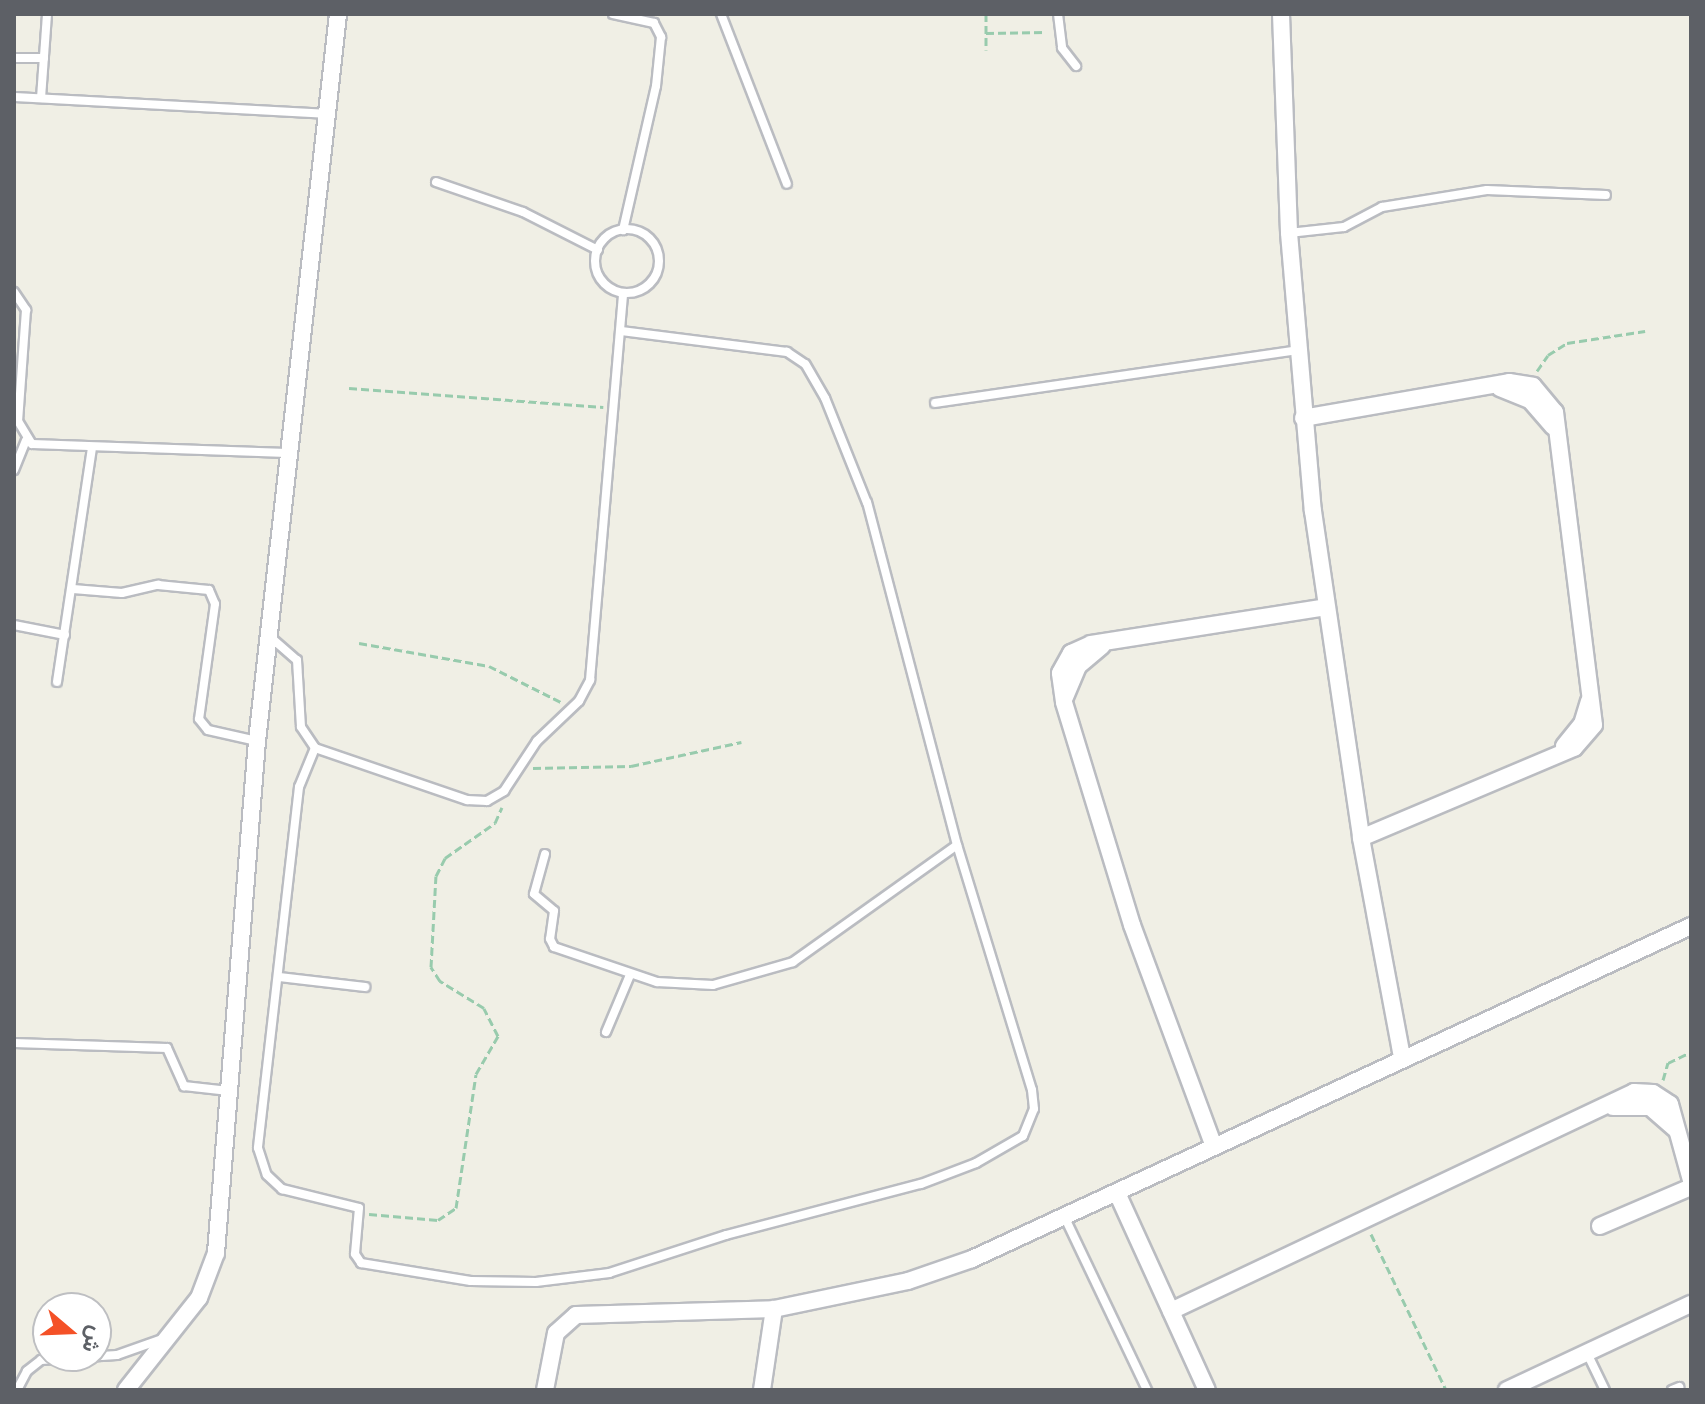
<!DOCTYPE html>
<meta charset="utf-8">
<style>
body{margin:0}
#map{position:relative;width:1705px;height:1404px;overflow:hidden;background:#f0efe5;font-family:Signika,Vazirmatn,sans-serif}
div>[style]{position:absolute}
.path>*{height:3px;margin-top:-1.5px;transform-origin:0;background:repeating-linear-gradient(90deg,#98cbad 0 8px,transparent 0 12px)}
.roads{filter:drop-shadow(2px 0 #babcc1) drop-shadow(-2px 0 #babcc1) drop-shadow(0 2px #babcc1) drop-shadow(0 -2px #babcc1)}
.lane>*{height:8px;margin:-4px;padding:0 4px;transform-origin:4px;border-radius:4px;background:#fff}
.lane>.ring{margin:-4px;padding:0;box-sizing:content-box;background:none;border:8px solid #fff;border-radius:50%}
.street>*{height:16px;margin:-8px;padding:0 8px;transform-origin:8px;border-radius:8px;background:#fff}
span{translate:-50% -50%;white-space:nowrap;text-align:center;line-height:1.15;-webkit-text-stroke:6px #fff;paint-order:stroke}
.frame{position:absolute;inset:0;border:16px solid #5d6066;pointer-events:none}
.north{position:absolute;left:32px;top:1292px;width:80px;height:80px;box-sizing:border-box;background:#fff;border:2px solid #bebfc2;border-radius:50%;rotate:109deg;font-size:22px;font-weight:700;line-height:32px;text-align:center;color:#5d6066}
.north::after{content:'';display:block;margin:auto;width:28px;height:36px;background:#f45127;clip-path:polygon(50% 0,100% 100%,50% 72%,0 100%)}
</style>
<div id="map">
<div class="path">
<i style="left:986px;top:14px;width:36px;rotate:90deg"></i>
<i style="left:986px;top:33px;width:60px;rotate:-1deg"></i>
<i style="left:1537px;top:371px;width:19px;rotate:-55deg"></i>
<i style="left:1548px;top:355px;width:22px;rotate:-32deg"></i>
<i style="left:1567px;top:343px;width:79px;rotate:-8.7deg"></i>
<i style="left:349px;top:388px;width:255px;rotate:4.3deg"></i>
<i style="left:359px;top:643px;width:132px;rotate:10deg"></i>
<i style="left:489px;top:666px;width:80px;rotate:26.6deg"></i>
<i style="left:533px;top:768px;width:98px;rotate:-1.2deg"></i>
<i style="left:631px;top:766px;width:113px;rotate:-12.3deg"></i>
<i style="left:1663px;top:1080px;width:18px;rotate:-74deg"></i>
<i style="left:1668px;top:1063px;width:25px;rotate:-26deg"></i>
<i style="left:369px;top:1214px;width:69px;rotate:5deg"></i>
<i style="left:438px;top:1220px;width:22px;rotate:-34deg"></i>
<i style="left:456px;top:1208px;width:135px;rotate:-81.5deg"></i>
<i style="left:476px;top:1074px;width:44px;rotate:-59.9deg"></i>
<i style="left:498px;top:1036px;width:31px;rotate:-117deg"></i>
<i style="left:484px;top:1008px;width:52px;rotate:-148.5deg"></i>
<i style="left:440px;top:981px;width:17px;rotate:-123deg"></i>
<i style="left:431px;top:967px;width:91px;rotate:-86.9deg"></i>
<i style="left:436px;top:876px;width:20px;rotate:-63deg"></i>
<i style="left:445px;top:858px;width:61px;rotate:-35deg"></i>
<i style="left:495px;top:823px;width:17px;rotate:-66deg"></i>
<i style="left:1371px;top:1234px;width:173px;rotate:64.3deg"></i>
</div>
<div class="roads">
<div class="lane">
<i style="left:613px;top:14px;width:42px;rotate:12.4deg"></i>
<i style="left:654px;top:23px;width:16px;rotate:63deg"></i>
<i style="left:661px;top:37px;width:49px;rotate:95.8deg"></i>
<i style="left:656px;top:86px;width:148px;rotate:102.9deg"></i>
<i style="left:721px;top:14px;width:182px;rotate:68.8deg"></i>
<i style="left:1058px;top:14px;width:34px;rotate:83deg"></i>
<i style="left:1062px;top:48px;width:23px;rotate:52deg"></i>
<i style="left:14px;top:58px;width:30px"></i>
<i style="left:14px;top:97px;width:312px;rotate:3.1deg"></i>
<i style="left:41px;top:98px;width:84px;rotate:-85.9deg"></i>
<i style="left:436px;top:182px;width:92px;rotate:19deg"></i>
<i style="left:523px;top:212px;width:84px;rotate:26.9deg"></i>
<i class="ring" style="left:595px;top:229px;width:56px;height:56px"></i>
<i style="left:1289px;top:233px;width:55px;rotate:-6.2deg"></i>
<i style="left:1344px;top:227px;width:43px;rotate:-27.8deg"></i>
<i style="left:1382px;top:207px;width:106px;rotate:-9.2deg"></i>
<i style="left:1487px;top:190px;width:119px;rotate:2.4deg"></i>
<i style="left:14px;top:292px;width:22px;rotate:56deg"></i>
<i style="left:26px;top:310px;width:111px;rotate:94.1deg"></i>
<i style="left:18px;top:421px;width:27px;rotate:59deg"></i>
<i style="left:32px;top:444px;width:255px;rotate:2deg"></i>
<i style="left:935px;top:403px;width:366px;rotate:-8.3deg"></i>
<i style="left:14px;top:470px;width:32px;rotate:-68deg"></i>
<i style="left:73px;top:589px;width:49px;rotate:4.7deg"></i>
<i style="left:122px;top:593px;width:37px;rotate:-13deg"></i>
<i style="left:158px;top:585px;width:51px;rotate:5.6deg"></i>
<i style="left:209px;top:590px;width:15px;rotate:67deg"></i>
<i style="left:215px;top:604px;width:116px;rotate:97.9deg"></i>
<i style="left:199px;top:719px;width:14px;rotate:51deg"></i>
<i style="left:208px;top:730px;width:50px;rotate:12.7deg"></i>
<i style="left:14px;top:625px;width:52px;rotate:11.1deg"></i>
<i style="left:268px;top:635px;width:38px;rotate:41deg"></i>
<i style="left:297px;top:660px;width:67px;rotate:86.6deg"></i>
<i style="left:301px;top:727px;width:25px;rotate:56deg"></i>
<i style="left:315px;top:748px;width:161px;rotate:18.9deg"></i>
<i style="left:467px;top:800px;width:20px;rotate:3deg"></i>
<i style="left:487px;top:801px;width:20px;rotate:-30deg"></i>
<i style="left:504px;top:791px;width:60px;rotate:-56.6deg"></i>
<i style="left:537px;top:741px;width:58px;rotate:-43.6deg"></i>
<i style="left:579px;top:701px;width:24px;rotate:-62deg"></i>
<i style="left:590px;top:680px;width:388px;rotate:-85.1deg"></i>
<i style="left:57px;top:682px;width:237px;rotate:-81.5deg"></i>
<i style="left:315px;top:748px;width:42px;rotate:112.3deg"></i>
<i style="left:299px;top:787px;width:363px;rotate:96.5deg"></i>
<i style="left:258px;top:1148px;width:28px;rotate:72deg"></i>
<i style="left:267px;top:1175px;width:21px;rotate:43deg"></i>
<i style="left:282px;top:1189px;width:79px;rotate:13.9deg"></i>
<i style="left:359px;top:1208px;width:46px;rotate:95deg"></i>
<i style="left:355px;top:1254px;width:11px;rotate:56deg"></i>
<i style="left:361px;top:1263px;width:111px;rotate:9.3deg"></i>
<i style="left:471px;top:1281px;width:65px;rotate:0.9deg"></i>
<i style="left:536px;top:1282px;width:74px;rotate:-7deg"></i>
<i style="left:609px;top:1273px;width:123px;rotate:-18deg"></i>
<i style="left:726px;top:1235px;width:202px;rotate:-14.7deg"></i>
<i style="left:921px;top:1184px;width:59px;rotate:-20.9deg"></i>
<i style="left:976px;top:1163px;width:54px;rotate:-29.9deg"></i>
<i style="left:1023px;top:1136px;width:29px;rotate:-68deg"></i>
<i style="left:1034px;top:1109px;width:19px;rotate:-96deg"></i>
<i style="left:1032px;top:1090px;width:256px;rotate:-107deg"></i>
<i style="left:957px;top:845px;width:354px;rotate:-104.7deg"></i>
<i style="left:867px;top:503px;width:113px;rotate:-111.8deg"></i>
<i style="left:825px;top:398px;width:39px;rotate:-120deg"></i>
<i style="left:805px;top:364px;width:22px;rotate:-146deg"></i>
<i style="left:787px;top:352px;width:167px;rotate:-172.8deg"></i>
<i style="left:545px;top:854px;width:41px;rotate:105.4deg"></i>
<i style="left:534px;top:894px;width:26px;rotate:40deg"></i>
<i style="left:554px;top:911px;width:28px;rotate:98deg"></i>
<i style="left:550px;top:939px;width:9px;rotate:63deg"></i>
<i style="left:554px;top:947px;width:109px;rotate:18.8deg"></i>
<i style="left:657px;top:982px;width:56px;rotate:3.1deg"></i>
<i style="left:713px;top:985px;width:83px;rotate:-16deg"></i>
<i style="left:793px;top:962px;width:201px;rotate:-35.5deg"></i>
<i style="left:279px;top:977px;width:87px;rotate:6.6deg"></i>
<i style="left:606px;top:1032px;width:62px;rotate:-67.2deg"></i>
<i style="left:14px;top:1043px;width:153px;rotate:1.9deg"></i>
<i style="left:167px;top:1048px;width:42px;rotate:65.9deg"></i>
<i style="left:184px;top:1086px;width:45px;rotate:6.3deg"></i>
<i style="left:1065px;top:1218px;width:191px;rotate:64.5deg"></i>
<i style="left:1587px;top:1353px;width:41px;rotate:64.1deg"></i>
<i style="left:17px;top:1390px;width:21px;rotate:-62deg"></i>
<i style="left:27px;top:1371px;width:18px;rotate:-38deg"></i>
<i style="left:41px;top:1360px;width:76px;rotate:-3.8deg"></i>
<i style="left:117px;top:1355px;width:48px;rotate:-19.6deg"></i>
<i style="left:1672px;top:1390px;width:8px;rotate:-23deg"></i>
</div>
<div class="street">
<i style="left:1281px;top:14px;width:219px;rotate:87.9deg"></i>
<i style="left:1289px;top:233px;width:279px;rotate:85.1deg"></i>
<i style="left:1313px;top:511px;width:331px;rotate:81.6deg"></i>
<i style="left:1361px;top:838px;width:224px;rotate:79.4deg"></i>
<i style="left:1500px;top:388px;width:32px;rotate:22deg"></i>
<i style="left:1530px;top:400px;width:35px;rotate:49deg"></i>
<i style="left:1303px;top:418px;width:209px;rotate:-9.9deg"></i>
<i style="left:1509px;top:382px;width:24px;rotate:9deg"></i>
<i style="left:1533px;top:386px;width:34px;rotate:50deg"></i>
<i style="left:1555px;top:412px;width:315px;rotate:82.9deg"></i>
<i style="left:1594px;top:725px;width:30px;rotate:131deg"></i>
<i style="left:1574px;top:748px;width:231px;rotate:157.1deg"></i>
<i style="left:1065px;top:697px;width:34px;rotate:-67deg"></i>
<i style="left:1078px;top:666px;width:31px;rotate:-40deg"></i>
<i style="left:1564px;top:746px;width:28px;rotate:-51deg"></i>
<i style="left:1582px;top:724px;width:24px;rotate:-73deg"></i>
<i style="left:1613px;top:1107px;width:37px"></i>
<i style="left:1650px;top:1107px;width:35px;rotate:41deg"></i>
<i style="left:1213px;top:1144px;width:233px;rotate:-110.3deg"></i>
<i style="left:1132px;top:925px;width:233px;rotate:-107deg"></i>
<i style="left:1064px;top:702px;width:29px;rotate:-98deg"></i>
<i style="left:1060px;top:673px;width:23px;rotate:-61deg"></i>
<i style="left:1071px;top:653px;width:22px;rotate:-24deg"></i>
<i style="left:1091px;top:644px;width:238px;rotate:-8.9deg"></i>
<i style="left:1118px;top:1195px;width:214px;rotate:65.5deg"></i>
<i style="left:1600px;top:1226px;width:99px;rotate:-23.2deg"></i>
<i style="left:1171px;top:1311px;width:512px;rotate:-25.31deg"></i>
<i style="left:1634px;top:1092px;width:19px;rotate:3deg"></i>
<i style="left:1653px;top:1093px;width:20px;rotate:33deg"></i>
<i style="left:1670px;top:1104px;width:79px;rotate:74.6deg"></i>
<i style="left:126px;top:1390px;width:117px;rotate:-51.6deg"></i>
<i style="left:199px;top:1298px;width:48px;rotate:-69.3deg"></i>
<i style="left:216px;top:1253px;width:514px;rotate:-85.42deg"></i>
<i style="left:257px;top:741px;width:731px;rotate:-83.64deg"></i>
<i style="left:545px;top:1390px;width:58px;rotate:-79.1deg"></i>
<i style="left:556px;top:1333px;width:27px;rotate:-42deg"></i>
<i style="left:576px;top:1315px;width:198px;rotate:-1.7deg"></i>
<i style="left:774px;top:1309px;width:137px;rotate:-11.8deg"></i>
<i style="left:908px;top:1281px;width:68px;rotate:-19deg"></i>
<i style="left:972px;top:1259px;width:792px;rotate:-24.85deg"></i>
<i style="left:762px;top:1390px;width:82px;rotate:-81.6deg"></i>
<i style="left:1507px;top:1390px;width:203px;rotate:-25.1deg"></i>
</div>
</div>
<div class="frame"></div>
<div class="north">ش</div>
</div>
